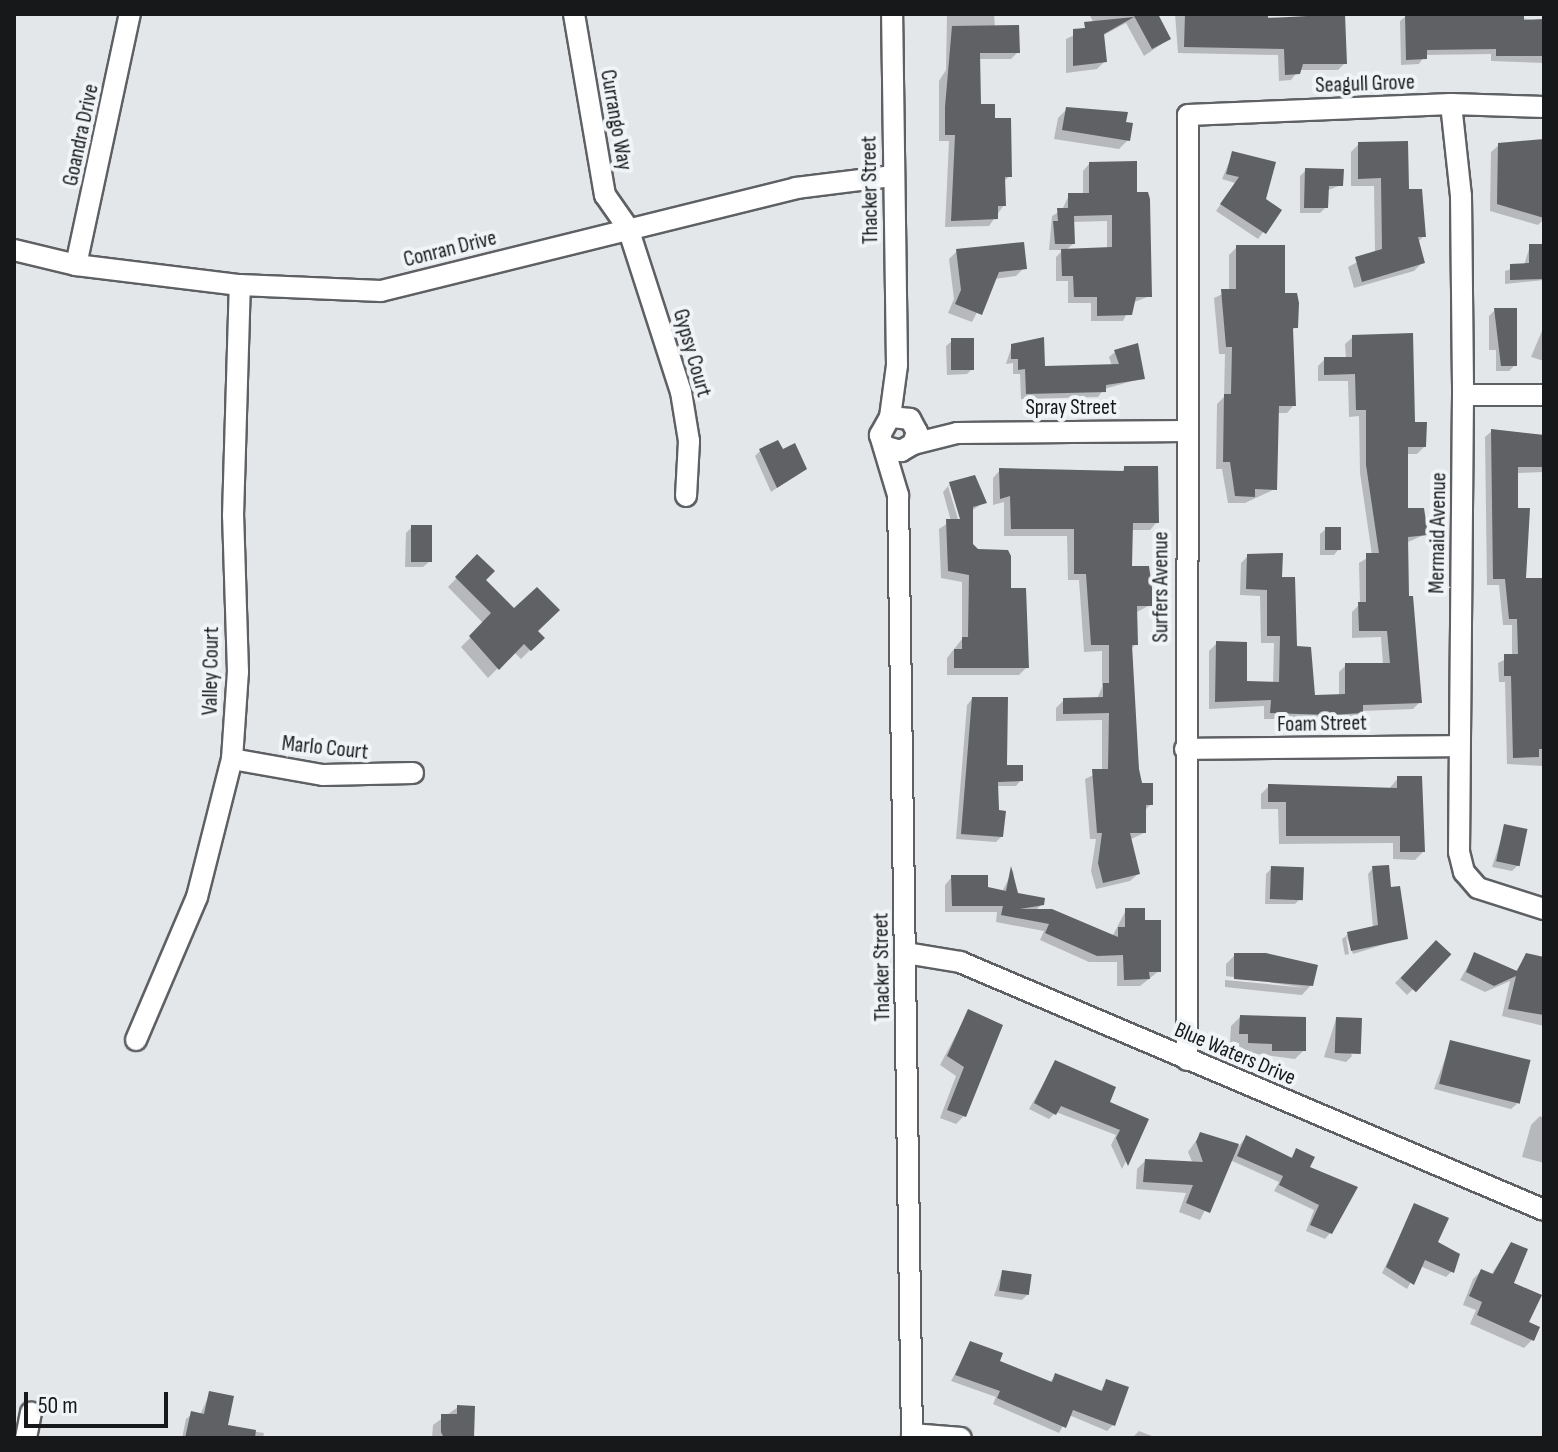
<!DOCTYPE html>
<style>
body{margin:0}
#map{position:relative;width:1558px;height:1452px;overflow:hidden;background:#e4e7ea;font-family:"Sofia Sans Condensed",sans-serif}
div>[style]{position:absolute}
.shadow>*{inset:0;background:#0003;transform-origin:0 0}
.building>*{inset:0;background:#5f6164;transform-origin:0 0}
.roads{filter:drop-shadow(2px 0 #5e6063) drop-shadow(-2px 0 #5e6063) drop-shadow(0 2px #5e6063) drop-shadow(0 -2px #5e6063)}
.minor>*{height:20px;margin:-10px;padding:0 10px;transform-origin:10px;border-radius:10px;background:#fff}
span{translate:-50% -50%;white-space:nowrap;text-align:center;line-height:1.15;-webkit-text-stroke:8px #f1f4f7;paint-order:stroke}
.street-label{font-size:22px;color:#171819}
.frame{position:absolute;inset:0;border:16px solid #171819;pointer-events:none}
.scale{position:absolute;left:24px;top:1392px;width:144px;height:36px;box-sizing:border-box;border:4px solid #171819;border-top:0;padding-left:10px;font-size:24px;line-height:28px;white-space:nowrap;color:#171819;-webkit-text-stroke:6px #f1f4f7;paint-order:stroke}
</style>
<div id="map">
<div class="shadow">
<i style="clip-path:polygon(947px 14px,994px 14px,995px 27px,1018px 52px,1011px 59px,978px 59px,979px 106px,993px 120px,1010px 176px,1003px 182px,1004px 205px,989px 226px,945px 227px,949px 141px,939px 141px,939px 81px,946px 70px)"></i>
<i style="clip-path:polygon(1089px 14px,1156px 14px,1169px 39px,1144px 56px,1126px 23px,1102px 36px,1105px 61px,1097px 69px,1066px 73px,1066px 39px,1095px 25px)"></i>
<i style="clip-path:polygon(1175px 14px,1318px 19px,1320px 14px,1343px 14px,1345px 63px,1338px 70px,1299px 70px,1291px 80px,1279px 81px,1278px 55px,1178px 53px)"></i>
<i style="clip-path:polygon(1498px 14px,1544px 22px,1544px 63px,1491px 61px,1491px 54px,1425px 55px,1419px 64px,1401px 65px,1400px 21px,1406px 16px)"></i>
<i style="clip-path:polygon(1067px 109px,1123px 124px,1128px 140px,1119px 149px,1054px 139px,1058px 118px)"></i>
<i style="clip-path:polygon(1544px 141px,1544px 219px,1538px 225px,1490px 211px,1491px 152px,1499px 145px)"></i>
<i style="clip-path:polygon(1359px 144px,1424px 236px,1417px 243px,1422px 263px,1414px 271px,1354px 288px,1348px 267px,1375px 253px,1374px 186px,1351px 186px,1351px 152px)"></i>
<i style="clip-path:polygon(1233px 153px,1264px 200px,1279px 211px,1258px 239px,1216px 211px,1235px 183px,1222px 179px)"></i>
<i style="clip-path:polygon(evenodd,1089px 164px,1135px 194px,1150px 296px,1132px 303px,1123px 321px,1091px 321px,1091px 303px,1068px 303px,1068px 281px,1056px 281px,1056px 257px,1063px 250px,1049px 250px,1052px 216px,1062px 210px,1069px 195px,1083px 195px,1083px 171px,1089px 164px,1107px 221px,1107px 249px,1066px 250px,1073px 244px,1072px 222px,1107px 221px)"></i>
<i style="clip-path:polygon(1306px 170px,1341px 185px,1326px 191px,1326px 207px,1320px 213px,1300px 213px,1300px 176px)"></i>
<i style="clip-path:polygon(1530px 246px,1544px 246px,1544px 280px,1505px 284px,1505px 271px,1524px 265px)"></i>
<i style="clip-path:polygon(1237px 247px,1283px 295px,1296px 327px,1291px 331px,1294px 405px,1287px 413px,1277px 413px,1275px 489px,1245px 503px,1228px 503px,1222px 469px,1216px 469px,1217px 404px,1224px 397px,1225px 354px,1219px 354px,1214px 298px,1229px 291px,1229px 255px)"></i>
<i style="clip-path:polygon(957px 251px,1024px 268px,1016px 276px,994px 279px,972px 322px,948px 313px,954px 299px,949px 259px)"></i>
<i style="clip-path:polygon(1495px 310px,1515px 365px,1509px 371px,1496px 371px,1496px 350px,1489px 350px,1489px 316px)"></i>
<i style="clip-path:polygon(1544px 326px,1544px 361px,1531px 357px)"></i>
<i style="clip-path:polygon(1353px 337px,1424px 447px,1417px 454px,1406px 454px,1406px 510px,1426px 534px,1406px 543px,1407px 598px,1420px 702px,1413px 709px,1362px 711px,1354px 719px,1264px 719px,1264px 706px,1209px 709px,1209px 651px,1217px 643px,1245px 683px,1273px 684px,1274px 643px,1261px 643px,1260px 596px,1240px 595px,1241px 563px,1248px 556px,1280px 579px,1295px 648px,1313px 697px,1339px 696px,1339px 672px,1346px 665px,1383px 665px,1381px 637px,1352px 638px,1352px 612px,1360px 604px,1359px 563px,1372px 555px,1360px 473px,1359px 416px,1349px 417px,1348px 381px,1318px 381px,1318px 366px,1325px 359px,1346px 359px,1345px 344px)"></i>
<i style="clip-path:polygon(952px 341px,972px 369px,967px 374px,947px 375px,946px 346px)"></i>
<i style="clip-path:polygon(1012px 345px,1043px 368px,1112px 366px,1109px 357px,1115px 352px,1143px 378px,1104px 389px,1098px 397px,1021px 399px,1020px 374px,1013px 374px,1013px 363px,1006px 364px)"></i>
<i style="clip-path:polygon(1492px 431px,1544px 435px,1544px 472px,1516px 473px,1516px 510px,1524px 580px,1544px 580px,1544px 766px,1507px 764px,1505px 682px,1499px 682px,1498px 663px,1512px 656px,1512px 625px,1503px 625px,1499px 585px,1487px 585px,1485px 437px)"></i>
<i style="clip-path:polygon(760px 451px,782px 452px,804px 469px,771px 492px,755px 456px)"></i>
<i style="clip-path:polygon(1125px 468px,1157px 522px,1150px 530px,1131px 530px,1130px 568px,1150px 605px,1135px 613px,1136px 644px,1130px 650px,1137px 770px,1151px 804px,1144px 811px,1144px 833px,1129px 840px,1138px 874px,1130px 881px,1096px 889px,1091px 871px,1096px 839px,1090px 839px,1085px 779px,1102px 771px,1102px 720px,1056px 721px,1056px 708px,1064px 700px,1097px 699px,1102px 687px,1102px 651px,1084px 652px,1079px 580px,1068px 580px,1067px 536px,1004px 536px,1004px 502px,993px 505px,993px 478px,1000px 470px,1120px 473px)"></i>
<i style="clip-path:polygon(evenodd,950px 484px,985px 502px,971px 511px,971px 545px,1009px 590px,1027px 667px,1019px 675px,947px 675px,947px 658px,962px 639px,962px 582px,941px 578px,939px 529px,951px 521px,943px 492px,950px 484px,948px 486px,952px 486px,965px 528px,961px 529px,948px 486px)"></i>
<i style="clip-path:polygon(412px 527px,429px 562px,423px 567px,405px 567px,406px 533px)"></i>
<i style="clip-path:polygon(1326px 529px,1339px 549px,1334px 555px,1320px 555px,1320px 534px)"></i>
<i style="clip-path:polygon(477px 557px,483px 581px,542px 638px,521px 659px,514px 652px,488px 678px,461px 647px,484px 624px,448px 587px)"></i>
<i style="clip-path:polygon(972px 699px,1005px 767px,1021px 780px,1016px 786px,996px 786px,1002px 836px,996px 842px,956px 839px,967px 705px)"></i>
<i style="clip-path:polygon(1398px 778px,1423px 852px,1415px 860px,1393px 859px,1393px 843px,1279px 844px,1278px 809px,1261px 809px,1261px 794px,1269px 786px,1389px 789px)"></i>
<i style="clip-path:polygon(1505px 827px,1518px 865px,1512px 871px,1492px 867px)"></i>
<i style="clip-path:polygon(1272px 868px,1301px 898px,1295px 904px,1265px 904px,1266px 874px)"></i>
<i style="clip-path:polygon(1373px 868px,1389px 889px,1405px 938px,1353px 954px,1346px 935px,1373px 928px,1368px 874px)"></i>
<i style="clip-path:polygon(1013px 870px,1016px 894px,1042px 904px,1035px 911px,1112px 937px,1126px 910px,1143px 922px,1159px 971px,1140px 986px,1117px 986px,1117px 962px,1089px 962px,1040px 940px,1044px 931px,996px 922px,997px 912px,945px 912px,945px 885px,952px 877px,1002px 892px)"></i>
<i style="clip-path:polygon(1346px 936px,1349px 954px,1345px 955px,1342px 939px)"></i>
<i style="left:1436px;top:942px;width:17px;height:58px;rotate:45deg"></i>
<i style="clip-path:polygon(1235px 955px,1266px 955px,1316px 967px,1311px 985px,1302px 995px,1225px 987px,1225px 980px,1307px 988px,1226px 976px,1226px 964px)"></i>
<i style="clip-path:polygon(1474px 955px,1515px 972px,1527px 955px,1544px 960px,1544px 1026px,1502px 1016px,1510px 981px,1485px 992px,1460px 980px)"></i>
<i style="clip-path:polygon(968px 1012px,964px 1116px,956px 1124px,940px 1118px,956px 1076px,940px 1065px)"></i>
<i style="clip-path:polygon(1240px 1017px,1304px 1050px,1295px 1059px,1240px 1052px,1239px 1043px,1230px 1042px,1231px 1026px)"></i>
<i style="clip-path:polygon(1336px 1019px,1352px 1056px,1346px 1062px,1324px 1057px)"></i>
<i style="clip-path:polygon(1451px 1042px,1517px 1104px,1511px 1109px,1434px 1089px)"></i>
<i style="clip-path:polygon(1056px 1062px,1108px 1103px,1147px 1120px,1122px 1169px,1111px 1145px,1116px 1135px,1056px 1112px,1049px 1119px,1029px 1109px)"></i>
<i style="clip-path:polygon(1540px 1116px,1544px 1118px,1544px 1163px,1522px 1157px,1531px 1125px)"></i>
<i style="clip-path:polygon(1200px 1135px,1239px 1146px,1246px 1137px,1290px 1159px,1297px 1150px,1330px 1233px,1325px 1239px,1306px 1231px,1314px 1210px,1274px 1191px,1279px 1182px,1230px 1160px,1200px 1220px,1179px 1212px,1186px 1193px,1136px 1189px,1137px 1169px,1145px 1161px,1193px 1164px,1188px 1152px)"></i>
<i style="clip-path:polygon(1415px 1206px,1452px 1271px,1446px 1277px,1420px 1266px,1407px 1289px,1382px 1273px)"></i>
<i style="clip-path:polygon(1511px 1244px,1511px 1284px,1532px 1340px,1524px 1348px,1470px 1324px,1476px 1310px,1463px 1305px,1473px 1279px,1481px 1271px,1491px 1275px)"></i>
<i style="clip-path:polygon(1002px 1272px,1027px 1295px,1022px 1300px,994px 1296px)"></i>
<i style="clip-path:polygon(971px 1343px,997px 1362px,1049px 1383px,1056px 1375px,1099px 1393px,1107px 1381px,1113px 1425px,1107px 1431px,1069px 1415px,1059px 1433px,993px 1404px,996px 1397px,951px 1381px)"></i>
<i style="clip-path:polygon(210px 1393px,225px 1427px,264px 1433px,263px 1438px,182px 1438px,186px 1419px,192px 1414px,200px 1415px)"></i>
<i style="clip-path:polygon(458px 1407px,473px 1438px,432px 1438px,433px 1425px)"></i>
<i style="clip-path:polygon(1139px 1431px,1152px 1436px,1152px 1438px,1132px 1438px)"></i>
</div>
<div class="building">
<i style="clip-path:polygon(1133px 14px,1158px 14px,1171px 39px,1152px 49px)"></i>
<i style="clip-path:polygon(1185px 14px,1268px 14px,1268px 18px,1345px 14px,1347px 64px,1303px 64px,1300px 74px,1285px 75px,1284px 49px,1184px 47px)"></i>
<i style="clip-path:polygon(1405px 14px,1524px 14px,1524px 20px,1544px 19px,1544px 56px,1496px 56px,1496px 49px,1427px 50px,1427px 59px,1406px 60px)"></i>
<i style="clip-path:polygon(1134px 17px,1104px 34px,1107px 62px,1073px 66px,1073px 29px,1085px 28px,1084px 22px)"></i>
<i style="clip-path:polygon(1019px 25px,1020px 53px,980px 53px,981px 104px,995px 104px,995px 118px,1011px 118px,1012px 177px,1005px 177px,1006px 206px,998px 206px,998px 219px,951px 221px,955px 135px,945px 135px,945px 107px,952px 26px)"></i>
<i style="clip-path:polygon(1066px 107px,1128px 112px,1126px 122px,1133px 123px,1130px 141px,1062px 130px)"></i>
<i style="clip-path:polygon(1544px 139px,1544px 218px,1497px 204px,1498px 143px)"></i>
<i style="clip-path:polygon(1408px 141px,1409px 189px,1422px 189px,1426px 237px,1418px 237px,1425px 263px,1362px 282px,1355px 257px,1382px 249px,1381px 178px,1358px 179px,1358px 142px)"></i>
<i style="clip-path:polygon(1232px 151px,1276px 162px,1266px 199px,1282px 210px,1266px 234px,1220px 204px,1239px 177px,1226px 174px)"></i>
<i style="clip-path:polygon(1137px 161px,1137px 192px,1148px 192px,1150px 199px,1152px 297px,1136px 297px,1132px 315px,1097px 316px,1097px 297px,1074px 297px,1073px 276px,1062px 276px,1061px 249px,1112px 247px,1112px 215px,1074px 216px,1075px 244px,1055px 244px,1053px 221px,1058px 221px,1057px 208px,1068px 208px,1068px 193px,1089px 193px,1089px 162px)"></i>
<i style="clip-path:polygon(1305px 168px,1344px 169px,1343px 186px,1329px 186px,1328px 208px,1304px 208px)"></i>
<i style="clip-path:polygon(1024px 242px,1027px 269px,999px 272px,982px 315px,955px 304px,961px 290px,956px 249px)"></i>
<i style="clip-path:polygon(1529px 244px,1544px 244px,1544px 279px,1510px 280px,1510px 264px,1529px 263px)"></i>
<i style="clip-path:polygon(1236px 245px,1285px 245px,1285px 293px,1297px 293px,1299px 303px,1298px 328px,1293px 328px,1296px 406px,1279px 406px,1277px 490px,1255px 489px,1255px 497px,1235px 496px,1230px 462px,1223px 462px,1224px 394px,1231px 394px,1232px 347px,1226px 347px,1221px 289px,1236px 289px)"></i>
<i style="clip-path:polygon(1494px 308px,1517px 308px,1517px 366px,1501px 366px)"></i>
<i style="clip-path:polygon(1413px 333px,1415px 422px,1427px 422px,1426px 447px,1408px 447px,1408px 508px,1424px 508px,1428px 535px,1408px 537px,1409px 596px,1413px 596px,1422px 703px,1363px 705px,1363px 713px,1330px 715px,1270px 713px,1271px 700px,1215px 702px,1216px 641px,1247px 642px,1247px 681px,1279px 682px,1280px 636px,1267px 636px,1267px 590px,1246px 589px,1247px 554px,1283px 553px,1282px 577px,1295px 577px,1297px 646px,1311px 647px,1315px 695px,1345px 694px,1345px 663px,1390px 663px,1387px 631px,1359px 631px,1358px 602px,1366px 602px,1366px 553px,1379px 553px,1366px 465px,1366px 410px,1356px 410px,1355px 374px,1324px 375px,1324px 357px,1352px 357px,1352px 335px)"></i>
<i style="clip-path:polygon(1044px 337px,1045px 366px,1119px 364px,1114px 350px,1138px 343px,1145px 379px,1106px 385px,1106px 392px,1026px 394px,1025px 369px,1018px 370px,1018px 359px,1011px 359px,1011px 344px)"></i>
<i style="left:974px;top:338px;width:32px;height:23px;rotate:90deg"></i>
<i style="clip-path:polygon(1491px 429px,1544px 435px,1544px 467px,1518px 467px,1518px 508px,1530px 508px,1526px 578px,1544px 578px,1544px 749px,1539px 749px,1539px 757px,1513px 758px,1511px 676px,1504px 676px,1504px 654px,1518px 654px,1517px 619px,1509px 619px,1505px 579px,1493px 579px)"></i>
<i style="clip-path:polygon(778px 440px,783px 449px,795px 443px,807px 469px,777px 488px,759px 449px)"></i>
<i style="clip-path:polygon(1124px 466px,1158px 466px,1159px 523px,1133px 523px,1132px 566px,1149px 566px,1152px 588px,1152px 606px,1137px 606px,1138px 645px,1132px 645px,1139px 769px,1142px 783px,1153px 783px,1153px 805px,1146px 805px,1146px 833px,1130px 833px,1140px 874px,1103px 883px,1098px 863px,1102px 833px,1097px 833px,1092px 769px,1108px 769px,1109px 713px,1063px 714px,1063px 698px,1103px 697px,1103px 683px,1109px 683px,1109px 645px,1091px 645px,1086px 574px,1074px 574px,1074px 529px,1011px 529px,1010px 496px,1000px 499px,999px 468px,1124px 471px)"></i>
<i style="clip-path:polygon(975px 475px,987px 503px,973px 507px,973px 544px,978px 549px,1008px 550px,1011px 556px,1011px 588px,1026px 588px,1029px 668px,954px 668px,954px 649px,962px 649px,962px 637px,968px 637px,969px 575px,948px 571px,946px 519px,960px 519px,949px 482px)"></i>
<i style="left:411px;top:525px;width:21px;height:37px"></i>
<i style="left:1325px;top:527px;width:16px;height:23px"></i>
<i style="clip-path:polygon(477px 554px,495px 571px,486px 580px,514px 608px,537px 587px,560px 610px,538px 631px,545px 638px,531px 651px,524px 644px,499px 670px,469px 636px,491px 613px,455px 577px)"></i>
<i style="clip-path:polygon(972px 697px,1008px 697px,1007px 765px,1023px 765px,1023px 781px,998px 782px,999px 810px,1006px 811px,1003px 837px,961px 834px)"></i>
<i style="clip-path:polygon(1397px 776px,1422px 776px,1425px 852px,1400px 852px,1400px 836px,1286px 836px,1286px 802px,1268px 802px,1268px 784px,1397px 788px)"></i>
<i style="left:1504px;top:824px;width:24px;height:38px;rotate:12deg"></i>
<i style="clip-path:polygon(1389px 865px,1391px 887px,1400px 886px,1408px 939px,1351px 951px,1347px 932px,1378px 925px,1372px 866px)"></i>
<i style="clip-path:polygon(1011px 866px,1018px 893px,1045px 898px,1044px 905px,1020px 909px,1052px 909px,1118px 937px,1118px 927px,1125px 927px,1125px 908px,1145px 908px,1145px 920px,1161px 920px,1161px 972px,1149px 972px,1150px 979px,1124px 980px,1123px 955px,1097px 956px,1045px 933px,1049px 924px,1001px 915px,1003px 906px,952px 906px,951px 875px,988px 875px,988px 887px,1006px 891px)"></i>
<i style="left:1271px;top:866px;width:33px;height:33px;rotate:2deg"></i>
<i style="left:1436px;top:940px;width:21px;height:52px;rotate:43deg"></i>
<i style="clip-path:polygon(1474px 952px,1517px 971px,1526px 953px,1544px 957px,1544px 1015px,1508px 1009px,1516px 976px,1494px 986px,1466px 972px)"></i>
<i style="clip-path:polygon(1234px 953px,1266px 953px,1318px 965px,1313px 986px,1234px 979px)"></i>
<i style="clip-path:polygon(968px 1009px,1003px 1025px,966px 1117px,947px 1110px,964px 1067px,947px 1056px)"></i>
<i style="clip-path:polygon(1240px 1015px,1306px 1017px,1306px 1051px,1272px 1051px,1272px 1044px,1248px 1043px,1248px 1034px,1239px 1034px)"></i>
<i style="left:1336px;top:1017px;width:26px;height:36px;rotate:2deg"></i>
<i style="left:1450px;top:1040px;width:83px;height:45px;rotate:14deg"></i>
<i style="clip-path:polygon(1055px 1060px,1116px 1087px,1110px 1102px,1149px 1119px,1128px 1166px,1116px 1138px,1120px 1130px,1061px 1106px,1056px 1115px,1034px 1103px)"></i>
<i style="clip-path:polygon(1200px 1132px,1239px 1144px,1210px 1213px,1186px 1203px,1193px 1185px,1143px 1182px,1145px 1159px,1203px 1162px,1196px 1142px)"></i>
<i style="clip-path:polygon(1246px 1135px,1292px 1158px,1296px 1148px,1315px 1157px,1310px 1167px,1358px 1187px,1332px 1234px,1310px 1225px,1319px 1205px,1279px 1185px,1283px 1176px,1237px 1156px)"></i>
<i style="clip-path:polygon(1414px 1203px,1449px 1218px,1438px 1242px,1460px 1254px,1454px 1273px,1425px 1260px,1414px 1285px,1386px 1267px)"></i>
<i style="clip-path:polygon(1511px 1242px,1528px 1249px,1514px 1283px,1542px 1295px,1529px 1322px,1540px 1327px,1534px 1341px,1477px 1315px,1482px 1302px,1469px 1296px,1481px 1269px,1493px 1274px)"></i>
<i style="left:1002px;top:1270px;width:30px;height:21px;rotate:8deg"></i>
<i style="clip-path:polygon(970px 1341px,1003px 1353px,1000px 1361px,1052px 1382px,1055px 1373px,1102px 1391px,1106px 1379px,1129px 1387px,1115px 1426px,1073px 1410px,1066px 1428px,997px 1398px,1000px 1391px,955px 1375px)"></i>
<i style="clip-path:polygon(209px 1391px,234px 1396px,228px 1425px,256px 1430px,255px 1438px,185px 1438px,191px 1411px,204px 1414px)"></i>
<i style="clip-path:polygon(457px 1405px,475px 1406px,474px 1438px,444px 1438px,441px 1432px,441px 1414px,457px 1414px)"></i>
</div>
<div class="roads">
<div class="minor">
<i style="left:574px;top:14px;width:184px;rotate:80.3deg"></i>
<i style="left:605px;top:195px;width:40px;rotate:55.1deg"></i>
<i style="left:628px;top:228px;width:172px;rotate:72.1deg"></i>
<i style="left:681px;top:392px;width:50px;rotate:80.7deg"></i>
<i style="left:689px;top:441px;width:55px;rotate:93.1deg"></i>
<i style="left:1451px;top:104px;width:93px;rotate:83.8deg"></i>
<i style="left:1461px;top:196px;width:199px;rotate:89.4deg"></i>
<i style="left:1463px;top:395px;width:457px;rotate:90.5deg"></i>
<i style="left:1459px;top:852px;width:21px;rotate:76deg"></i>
<i style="left:1464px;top:872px;width:21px;rotate:49deg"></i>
<i style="left:1478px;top:888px;width:69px;rotate:17.7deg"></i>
<i style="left:14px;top:250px;width:64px;rotate:13.6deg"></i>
<i style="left:76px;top:265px;width:165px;rotate:7deg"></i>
<i style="left:240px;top:285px;width:141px;rotate:2.4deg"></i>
<i style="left:381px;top:291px;width:428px;rotate:-13.9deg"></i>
<i style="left:796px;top:188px;width:98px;rotate:-7.1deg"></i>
<i style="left:76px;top:265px;width:257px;rotate:-77.9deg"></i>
<i style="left:1463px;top:395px;width:81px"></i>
<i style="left:890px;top:417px;width:52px;rotate:-82.3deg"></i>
<i style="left:897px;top:365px;width:351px;rotate:-90.8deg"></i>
<i style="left:913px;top:444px;width:45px;rotate:-14deg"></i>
<i style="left:957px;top:433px;width:229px;rotate:-0.5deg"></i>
<i style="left:886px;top:447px;width:16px;rotate:15deg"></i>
<i style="left:901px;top:451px;width:14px;rotate:-30deg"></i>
<i style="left:913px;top:444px;width:13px;rotate:-72deg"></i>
<i style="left:917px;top:432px;width:15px;rotate:-118deg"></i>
<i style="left:910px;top:419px;width:20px;rotate:-174deg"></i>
<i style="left:890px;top:417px;width:21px;rotate:119deg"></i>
<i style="left:880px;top:435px;width:63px;rotate:73.3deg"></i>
<i style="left:898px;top:495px;width:943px;rotate:89.15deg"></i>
<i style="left:1185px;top:749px;width:274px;rotate:-0.6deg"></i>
<i style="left:232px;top:759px;width:92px;rotate:10deg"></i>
<i style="left:323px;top:775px;width:90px;rotate:-1.3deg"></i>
<i style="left:906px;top:953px;width:55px;rotate:9.5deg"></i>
<i style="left:960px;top:962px;width:634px;rotate:23.01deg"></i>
<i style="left:136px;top:1040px;width:155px;rotate:-66.9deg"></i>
<i style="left:197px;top:897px;width:142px;rotate:-75.8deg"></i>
<i style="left:232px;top:759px;width:87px;rotate:-86.1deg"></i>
<i style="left:238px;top:672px;width:156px;rotate:-91.8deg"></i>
<i style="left:233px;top:516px;width:231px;rotate:-88.3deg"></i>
<i style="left:1187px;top:1060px;width:945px;rotate:-89.94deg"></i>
<i style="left:1188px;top:115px;width:263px;rotate:-2.4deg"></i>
<i style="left:1451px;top:104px;width:93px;rotate:1.8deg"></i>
<i style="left:912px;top:1434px;width:49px;rotate:4.7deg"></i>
<i style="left:26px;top:1438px;width:26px;rotate:-79deg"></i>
</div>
</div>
<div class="street-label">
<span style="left:1365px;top:84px;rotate:-2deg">Seagull Grove</span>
<span style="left:616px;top:120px;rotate:80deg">Currango Way</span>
<span style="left:81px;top:135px;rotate:-78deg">Goandra Drive</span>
<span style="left:870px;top:190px;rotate:-91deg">Thacker Street</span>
<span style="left:450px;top:249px;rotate:-14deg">Conran Drive</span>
<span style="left:692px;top:353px;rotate:74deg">Gypsy Court</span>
<span style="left:1071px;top:408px">Spray Street</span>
<span style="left:1438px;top:533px;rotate:-89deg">Mermaid Avenue</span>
<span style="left:1161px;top:587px;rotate:-90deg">Surfers Avenue</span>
<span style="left:211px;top:671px;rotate:-89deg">Valley Court</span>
<span style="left:1322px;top:724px;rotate:-1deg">Foam Street</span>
<span style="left:325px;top:748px;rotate:6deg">Marlo Court</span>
<span style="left:882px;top:967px;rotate:-91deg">Thacker Street</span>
<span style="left:1235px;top:1054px;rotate:23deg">Blue Waters Drive</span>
</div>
<div class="frame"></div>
<div class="scale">50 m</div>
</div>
